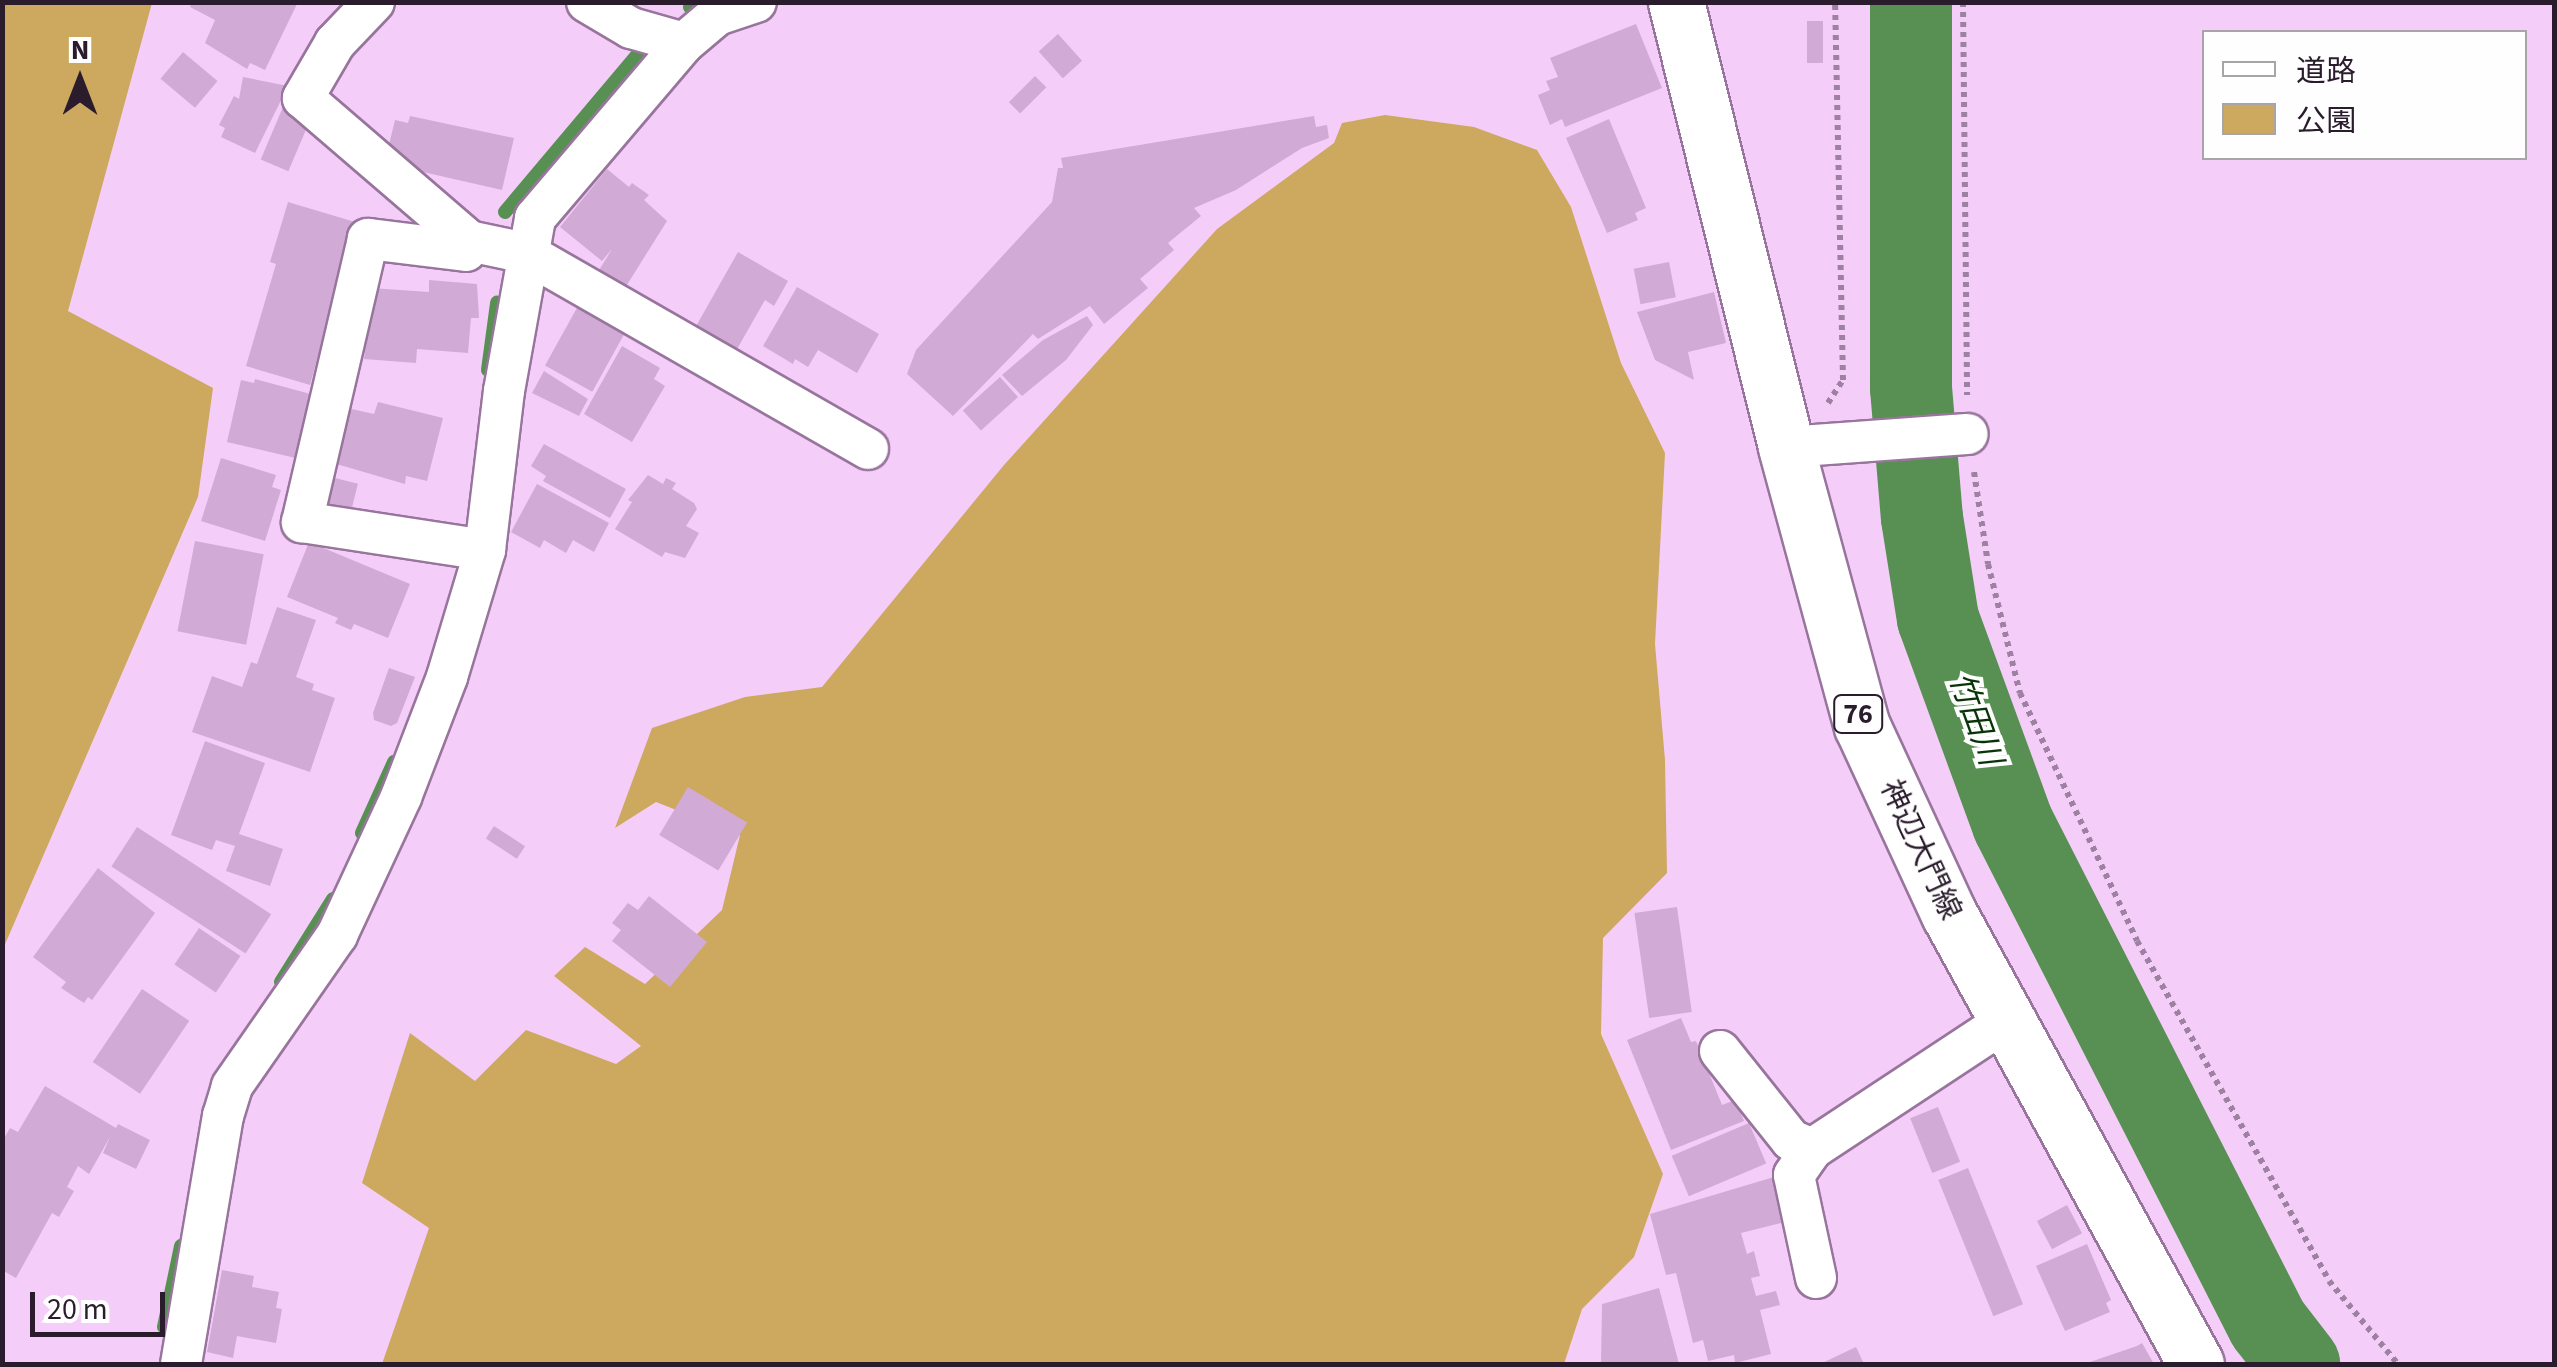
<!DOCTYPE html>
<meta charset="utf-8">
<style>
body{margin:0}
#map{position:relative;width:2557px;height:1367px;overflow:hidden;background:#f4cef9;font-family:"Source Sans 3","Noto Sans JP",sans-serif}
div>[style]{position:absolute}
.green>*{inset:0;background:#cda85f}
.stream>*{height:14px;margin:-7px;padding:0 7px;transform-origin:7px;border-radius:7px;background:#579052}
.river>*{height:82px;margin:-41px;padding:0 41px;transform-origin:41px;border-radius:41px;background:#579052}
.building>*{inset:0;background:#d1abd5;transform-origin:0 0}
.path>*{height:6px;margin-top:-3px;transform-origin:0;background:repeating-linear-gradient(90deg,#9c81a0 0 5px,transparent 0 10px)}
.roads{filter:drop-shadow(2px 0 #98759c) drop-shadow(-2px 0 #98759c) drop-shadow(0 2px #98759c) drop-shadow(0 -2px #98759c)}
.street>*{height:40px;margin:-20px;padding:0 20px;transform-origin:20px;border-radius:20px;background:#fff}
.primary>*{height:55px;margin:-27.5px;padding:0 27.5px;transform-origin:27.5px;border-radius:27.5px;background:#fff}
span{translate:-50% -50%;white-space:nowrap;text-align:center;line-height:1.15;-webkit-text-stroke:8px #fefefe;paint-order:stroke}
.shield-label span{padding:2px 8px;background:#fefefe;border:2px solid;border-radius:8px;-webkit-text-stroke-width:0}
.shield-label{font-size:28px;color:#2a1c2c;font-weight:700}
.street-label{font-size:30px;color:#2a1c2c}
.water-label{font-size:32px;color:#093408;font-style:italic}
.frame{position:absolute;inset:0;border:5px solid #2a1c2c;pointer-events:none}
.legend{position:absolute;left:2202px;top:30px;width:325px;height:130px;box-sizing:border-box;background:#fefefe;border:2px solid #a9a4aa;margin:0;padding:12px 18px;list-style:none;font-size:30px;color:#2a1c2c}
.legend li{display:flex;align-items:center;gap:20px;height:50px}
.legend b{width:50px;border:2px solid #a9a4aa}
.north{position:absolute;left:30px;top:30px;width:100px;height:100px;-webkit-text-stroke:8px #fefefe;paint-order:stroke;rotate:0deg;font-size:28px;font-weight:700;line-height:40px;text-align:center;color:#2a1c2c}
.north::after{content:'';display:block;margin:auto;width:35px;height:45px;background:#2a1c2c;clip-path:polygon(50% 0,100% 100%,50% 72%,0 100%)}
.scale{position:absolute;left:30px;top:1292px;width:135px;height:45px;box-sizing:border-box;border:5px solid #2a1c2c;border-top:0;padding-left:12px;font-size:30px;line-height:35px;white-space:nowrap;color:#2a1c2c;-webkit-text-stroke:8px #fefefe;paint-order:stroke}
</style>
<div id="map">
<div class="green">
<i style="clip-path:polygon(3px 2px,152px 3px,68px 311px,213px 388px,198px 497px,3px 949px)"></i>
<i style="clip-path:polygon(1385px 115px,1474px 127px,1537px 150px,1571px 207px,1621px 363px,1665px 453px,1655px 644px,1665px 760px,1667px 873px,1603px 938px,1601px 1034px,1663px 1174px,1634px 1257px,1582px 1309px,1564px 1364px,382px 1364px,429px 1228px,362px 1183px,410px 1033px,475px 1081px,526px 1030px,616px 1064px,641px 1046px,554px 976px,585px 947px,645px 984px,722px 910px,740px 835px,656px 802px,615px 828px,652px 728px,745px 697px,822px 687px,1004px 465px,1217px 229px,1334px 143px,1342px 123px)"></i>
</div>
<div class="stream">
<i style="left:690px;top:7px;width:5px;rotate:-68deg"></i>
<i style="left:505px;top:212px;width:205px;rotate:-49.9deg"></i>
<i style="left:488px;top:370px;width:68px;rotate:-82.3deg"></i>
<i style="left:362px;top:833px;width:78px;rotate:-65.7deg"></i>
<i style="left:281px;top:982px;width:98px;rotate:-57.9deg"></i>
<i style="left:164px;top:1327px;width:83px;rotate:-78.1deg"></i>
</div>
<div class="river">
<i style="left:1911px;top:2px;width:386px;rotate:90deg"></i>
<i style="left:1911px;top:388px;width:130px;rotate:85.2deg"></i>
<i style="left:1922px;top:518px;width:102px;rotate:81deg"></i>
<i style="left:1938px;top:619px;width:218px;rotate:69.9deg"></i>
<i style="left:2013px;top:824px;width:561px;rotate:62.98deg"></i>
<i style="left:2268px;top:1324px;width:51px;rotate:52.2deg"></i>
</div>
<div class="building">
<i style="clip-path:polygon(192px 2px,298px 2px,265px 70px,250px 63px,247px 69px,205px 43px,215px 20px,190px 7px)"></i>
<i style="left:1807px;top:21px;width:16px;height:42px"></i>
<i style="clip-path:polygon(1636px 24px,1662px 88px,1565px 127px,1562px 119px,1550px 125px,1538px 95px,1550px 90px,1546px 81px,1558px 77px,1550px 58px)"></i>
<i style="left:1058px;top:34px;width:36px;height:26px;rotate:48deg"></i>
<i style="left:183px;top:52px;width:45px;height:35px;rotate:40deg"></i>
<i style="left:1035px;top:76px;width:16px;height:37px;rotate:45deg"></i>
<i style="clip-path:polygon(243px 77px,288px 86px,255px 153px,221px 137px,225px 128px,219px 125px,234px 96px,239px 99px)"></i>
<i style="left:283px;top:107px;width:30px;height:57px;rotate:23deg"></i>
<i style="clip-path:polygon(410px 116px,514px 138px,502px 190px,401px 167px,403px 157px,387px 153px,395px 120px,408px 123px)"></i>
<i style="clip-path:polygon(1314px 116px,1316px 127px,1327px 125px,1329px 138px,1302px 148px,1236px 190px,1194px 208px,1201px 216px,1168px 243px,1174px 250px,1140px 279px,1148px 288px,1104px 324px,1090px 306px,1038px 339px,1033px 334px,953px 416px,907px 374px,916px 350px,1052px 202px,1058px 168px,1063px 168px,1061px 158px)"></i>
<i style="clip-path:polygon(1609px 119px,1646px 208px,1635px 213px,1638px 220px,1607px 233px,1566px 138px)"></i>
<i style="clip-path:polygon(607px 169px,629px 187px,632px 183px,649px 195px,644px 200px,667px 221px,625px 288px,598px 272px,612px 249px,602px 261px,560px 227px)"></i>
<i style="clip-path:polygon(288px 202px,355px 222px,310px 385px,246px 366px,276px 264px,270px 262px)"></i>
<i style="clip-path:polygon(738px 252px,788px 281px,774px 306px,765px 300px,736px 351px,695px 328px)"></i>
<i style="left:1669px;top:262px;width:36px;height:36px;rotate:79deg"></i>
<i style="clip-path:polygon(429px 280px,477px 284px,479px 318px,471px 318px,468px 353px,417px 349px,416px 363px,364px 359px,365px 350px,356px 349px,371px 288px,429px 292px)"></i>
<i style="clip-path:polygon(797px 287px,879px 334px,857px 373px,818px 350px,808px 367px,795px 359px,793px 364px,763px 346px)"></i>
<i style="clip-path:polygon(1714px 292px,1726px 343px,1688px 352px,1694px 380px,1655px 360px,1637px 312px)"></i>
<i style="left:578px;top:306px;width:54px;height:68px;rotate:29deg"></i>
<i style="clip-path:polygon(1087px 316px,1093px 325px,1066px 360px,1022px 396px,1002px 375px,1043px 340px)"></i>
<i style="clip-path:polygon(622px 346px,660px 368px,654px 379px,665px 386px,632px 442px,584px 414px)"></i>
<i style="clip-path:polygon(544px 371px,588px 399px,579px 416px,532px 393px)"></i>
<i style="left:1000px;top:377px;width:27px;height:50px;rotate:48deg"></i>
<i style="clip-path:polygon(255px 379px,318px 396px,304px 460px,227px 442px,241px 380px,254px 383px)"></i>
<i style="clip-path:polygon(378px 402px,443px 418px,427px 481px,406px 476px,405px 484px,333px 463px,347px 408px,374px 414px)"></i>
<i style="clip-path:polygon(544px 444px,626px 489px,610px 518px,543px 481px,546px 476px,531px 466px)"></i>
<i style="clip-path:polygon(221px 458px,276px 475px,272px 487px,281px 490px,265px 541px,201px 521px)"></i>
<i style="left:323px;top:475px;width:36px;height:32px;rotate:14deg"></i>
<i style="clip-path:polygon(648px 475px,663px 484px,666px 478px,676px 483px,672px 489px,694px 503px,697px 509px,686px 526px,699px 533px,685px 558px,665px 552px,662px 557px,615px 529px,632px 502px,628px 500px)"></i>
<i style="clip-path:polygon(537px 484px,609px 523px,594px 552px,573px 540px,566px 553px,544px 540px,540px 548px,511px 532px)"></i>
<i style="left:195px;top:541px;width:70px;height:92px;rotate:11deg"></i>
<i style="clip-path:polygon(309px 542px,410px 584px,388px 638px,354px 624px,351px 630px,335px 623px,338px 618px,287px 597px)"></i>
<i style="clip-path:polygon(277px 607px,316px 620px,296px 677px,314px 684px,312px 690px,335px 698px,310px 772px,192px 732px,212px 676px,242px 687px,251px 662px,257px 664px)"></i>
<i style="clip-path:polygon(389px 668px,415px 677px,397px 723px,391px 726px,374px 720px,373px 713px)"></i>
<i style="clip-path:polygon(205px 741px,265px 763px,239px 834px,283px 849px,270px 886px,226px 871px,235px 846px,216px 840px,212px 850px,171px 835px)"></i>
<i style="left:688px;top:787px;width:69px;height:56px;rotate:31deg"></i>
<i style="left:494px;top:826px;width:37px;height:15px;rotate:33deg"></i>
<i style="left:137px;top:827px;width:160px;height:47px;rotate:33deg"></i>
<i style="clip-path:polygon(98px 868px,155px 913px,92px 1000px,88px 997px,84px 1003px,61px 988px,66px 982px,33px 957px)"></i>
<i style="clip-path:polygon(649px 896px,707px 942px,670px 987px,612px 941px,621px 930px,612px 923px,628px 903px,638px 910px)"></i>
<i style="left:1677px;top:907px;width:106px;height:43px;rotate:82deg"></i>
<i style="left:199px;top:928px;width:50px;height:44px;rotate:34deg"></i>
<i style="left:142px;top:989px;width:57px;height:88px;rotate:34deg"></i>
<i style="clip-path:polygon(1681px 1018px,1691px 1042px,1696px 1041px,1722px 1105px,1735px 1100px,1744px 1121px,1671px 1150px,1627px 1040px)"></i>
<i style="clip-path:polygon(45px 1086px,116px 1128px,118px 1124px,150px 1140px,136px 1169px,103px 1153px,110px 1137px,89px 1174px,78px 1166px,67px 1187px,74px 1191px,59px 1217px,52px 1213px,16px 1278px,2px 1270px,2px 1142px,10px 1128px,18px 1132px)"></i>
<i style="left:1938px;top:1107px;width:59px;height:30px;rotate:68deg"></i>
<i style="left:1749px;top:1123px;width:44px;height:84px;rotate:67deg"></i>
<i style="left:1968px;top:1168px;width:147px;height:32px;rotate:68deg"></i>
<i style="clip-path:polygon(1774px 1177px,1785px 1222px,1741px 1233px,1747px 1254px,1754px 1251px,1760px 1276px,1751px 1278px,1756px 1296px,1776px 1291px,1780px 1305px,1760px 1310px,1771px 1354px,1735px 1363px,1734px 1355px,1708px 1361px,1703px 1340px,1693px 1343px,1676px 1273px,1666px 1275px,1650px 1214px)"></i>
<i style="left:2067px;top:1205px;width:32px;height:34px;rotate:62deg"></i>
<i style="clip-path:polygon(2087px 1244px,2111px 1300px,2106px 1303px,2110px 1312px,2065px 1331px,2036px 1266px)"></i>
<i style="clip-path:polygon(222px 1270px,254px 1276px,252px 1287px,279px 1292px,276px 1308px,282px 1309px,276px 1343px,237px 1336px,233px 1358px,207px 1352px)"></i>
<i style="clip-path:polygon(1659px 1288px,1679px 1364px,1601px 1364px,1602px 1304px)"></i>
<i style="clip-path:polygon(2142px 1343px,2154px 1364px,2084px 1364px,2137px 1346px)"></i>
<i style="clip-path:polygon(1856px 1347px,1864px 1364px,1820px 1364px)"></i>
</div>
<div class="path">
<i style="left:1963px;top:2px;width:393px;rotate:89.4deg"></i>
<i style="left:1828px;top:403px;width:27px;rotate:-57deg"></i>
<i style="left:1843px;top:380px;width:378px;rotate:-91.2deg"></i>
<i style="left:1974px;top:472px;width:93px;rotate:81.3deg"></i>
<i style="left:1988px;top:564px;width:133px;rotate:76.1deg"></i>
<i style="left:2020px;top:693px;width:274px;rotate:64.7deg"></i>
<i style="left:2137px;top:941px;width:390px;rotate:60.5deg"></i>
<i style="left:2329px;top:1281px;width:108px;rotate:50.3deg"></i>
</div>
<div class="roads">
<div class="street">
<i style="left:374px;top:2px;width:57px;rotate:133.6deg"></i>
<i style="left:335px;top:43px;width:64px;rotate:120.2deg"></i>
<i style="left:303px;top:98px;width:219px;rotate:40.7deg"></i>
<i style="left:469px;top:241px;width:58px;rotate:11.9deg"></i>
<i style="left:526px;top:253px;width:394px;rotate:29.8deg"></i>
<i style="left:587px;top:2px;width:51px;rotate:30.6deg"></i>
<i style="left:631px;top:28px;width:55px;rotate:15.8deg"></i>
<i style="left:469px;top:241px;width:10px;rotate:107deg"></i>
<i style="left:466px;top:251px;width:99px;rotate:-173deg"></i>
<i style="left:368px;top:239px;width:291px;rotate:103.1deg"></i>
<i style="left:302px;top:522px;width:185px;rotate:8.7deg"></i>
<i style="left:1786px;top:447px;width:182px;rotate:-4.1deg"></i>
<i style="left:1720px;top:1051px;width:114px;rotate:51.4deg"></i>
<i style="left:1791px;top:1140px;width:23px;rotate:23deg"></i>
<i style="left:1816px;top:1278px;width:105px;rotate:-102.1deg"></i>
<i style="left:1794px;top:1175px;width:32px;rotate:-55deg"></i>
<i style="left:1812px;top:1149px;width:232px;rotate:-33.4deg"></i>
<i style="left:181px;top:1364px;width:252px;rotate:-80.4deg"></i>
<i style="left:223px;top:1116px;width:31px;rotate:-73deg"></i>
<i style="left:232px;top:1086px;width:184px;rotate:-55.2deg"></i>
<i style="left:337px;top:935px;width:152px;rotate:-65.1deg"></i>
<i style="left:401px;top:797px;width:129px;rotate:-69deg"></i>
<i style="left:447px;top:677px;width:133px;rotate:-73.3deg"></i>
<i style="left:485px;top:550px;width:160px;rotate:-83.2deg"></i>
<i style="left:504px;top:391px;width:176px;rotate:-79.8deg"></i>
<i style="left:535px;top:218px;width:230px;rotate:-49.6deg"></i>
<i style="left:684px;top:43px;width:43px;rotate:-40.3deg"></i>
<i style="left:717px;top:15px;width:41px;rotate:-18.4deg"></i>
</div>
<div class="primary">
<i style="left:1676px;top:2px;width:458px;rotate:76.1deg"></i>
<i style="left:1786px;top:447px;width:289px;rotate:74.8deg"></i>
<i style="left:1862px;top:726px;width:207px;rotate:65.2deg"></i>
<i style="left:1949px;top:914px;width:513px;rotate:61.24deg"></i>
</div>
</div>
<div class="shield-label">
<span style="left:1858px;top:714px">76</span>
</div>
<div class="street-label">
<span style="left:1920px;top:850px;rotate:65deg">神辺大門線</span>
</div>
<div class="water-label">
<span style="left:1975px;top:719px;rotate:70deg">竹田川</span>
</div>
<div class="frame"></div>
<ul class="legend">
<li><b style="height:12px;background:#fff"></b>道路</li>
<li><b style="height:28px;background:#cda85f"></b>公園</li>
</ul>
<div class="north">N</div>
<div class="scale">20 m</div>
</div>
